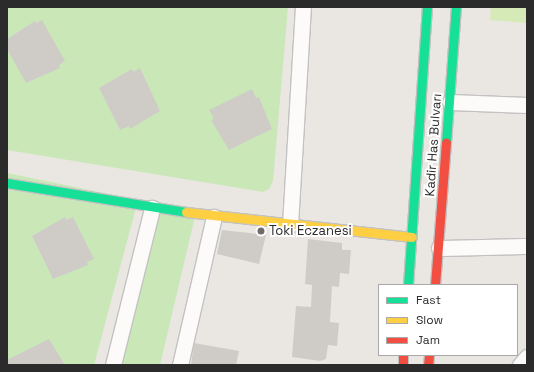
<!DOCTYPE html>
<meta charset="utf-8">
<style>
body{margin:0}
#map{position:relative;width:534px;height:372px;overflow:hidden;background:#eae6e1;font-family:"Space Grotesk",sans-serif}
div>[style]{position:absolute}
.green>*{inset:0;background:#cae7b8}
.pitch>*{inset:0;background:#d5eab6}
.building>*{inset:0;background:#cfccc8}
.roads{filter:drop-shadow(1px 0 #c3c2c2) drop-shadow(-1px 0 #c3c2c2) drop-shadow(0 1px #c3c2c2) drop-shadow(0 -1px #c3c2c2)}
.street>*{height:15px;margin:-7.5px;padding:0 7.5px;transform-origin:7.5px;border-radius:7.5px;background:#fcfbfa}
.fast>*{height:9px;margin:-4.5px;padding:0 4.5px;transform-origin:4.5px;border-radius:4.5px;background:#16e098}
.slow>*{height:9px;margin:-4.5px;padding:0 4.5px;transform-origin:4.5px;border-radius:4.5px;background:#ffcf43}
.jam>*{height:9px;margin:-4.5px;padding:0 4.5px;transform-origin:4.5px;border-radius:4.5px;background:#f24e42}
.dots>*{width:11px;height:11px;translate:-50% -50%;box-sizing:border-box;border:2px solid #fff;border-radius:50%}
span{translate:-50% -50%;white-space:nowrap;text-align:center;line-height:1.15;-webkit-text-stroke:4px #fff;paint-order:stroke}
.street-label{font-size:13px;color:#2b2b2b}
.poi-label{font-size:13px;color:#2b2b2b}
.left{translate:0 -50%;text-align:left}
.frame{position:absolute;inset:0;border:8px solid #2b2b2b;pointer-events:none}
.legend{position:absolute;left:378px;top:284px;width:140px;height:72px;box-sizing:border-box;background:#fff;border:1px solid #aaa;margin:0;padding:5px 7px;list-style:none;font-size:12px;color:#2b2b2b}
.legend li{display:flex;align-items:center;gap:8px;height:20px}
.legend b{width:20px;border:1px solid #aaa}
</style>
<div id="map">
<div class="green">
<i style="clip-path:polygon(7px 7px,288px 7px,273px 181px,269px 189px,263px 192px,7px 150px)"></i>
<i style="clip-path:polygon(7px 173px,138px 200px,94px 365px,7px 365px)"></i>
<i style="clip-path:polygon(160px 203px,197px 208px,160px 365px,117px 365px)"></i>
</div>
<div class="pitch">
<i style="clip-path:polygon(491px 7px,527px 7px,527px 23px,490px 20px)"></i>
</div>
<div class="building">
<i style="clip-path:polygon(42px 20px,65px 61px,59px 65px,60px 68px,26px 83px,7px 49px,7px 39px,35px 21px,36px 23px)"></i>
<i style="clip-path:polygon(140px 68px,160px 111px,130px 129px,129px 126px,120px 130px,99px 88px,132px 69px,133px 72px)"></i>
<i style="clip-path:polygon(252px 89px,256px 98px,259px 97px,272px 129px,229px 150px,211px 120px,214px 119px,209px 110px)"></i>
<i style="clip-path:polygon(65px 217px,66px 220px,73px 217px,94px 259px,87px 262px,88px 265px,53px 279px,32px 236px)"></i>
<i style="clip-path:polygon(222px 230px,266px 235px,259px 264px,217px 254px)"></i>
<i style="clip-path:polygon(308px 239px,342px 243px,342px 250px,351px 250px,349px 274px,340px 273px,339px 287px,332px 286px,330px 322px,339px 323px,337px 346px,328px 345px,326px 359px,320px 361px,292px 357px,296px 306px,311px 307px,312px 285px,305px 284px)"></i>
<i style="clip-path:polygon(49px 339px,65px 365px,7px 365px,7px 360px)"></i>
<i style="clip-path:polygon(194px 343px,239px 351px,236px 365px,191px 365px)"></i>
</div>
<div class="roads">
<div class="street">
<i style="left:450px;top:102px;width:77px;rotate:2.2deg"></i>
<i style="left:290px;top:225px;width:218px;rotate:-86.6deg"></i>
<i style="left:439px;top:248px;width:88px;rotate:-1.3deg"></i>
<i style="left:113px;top:365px;width:162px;rotate:-76deg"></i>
<i style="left:180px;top:365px;width:152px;rotate:-77.1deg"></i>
<i style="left:520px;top:365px;width:11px;rotate:-49deg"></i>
</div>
<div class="fast">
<i style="left:446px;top:142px;width:135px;rotate:-85.8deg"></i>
<i style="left:7px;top:183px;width:181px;rotate:9.2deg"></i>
<i style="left:408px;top:285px;width:279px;rotate:-86.1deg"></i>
</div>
<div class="slow">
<i style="left:186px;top:212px;width:227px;rotate:6.3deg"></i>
</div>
<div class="jam">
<i style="left:435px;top:285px;width:143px;rotate:-85.6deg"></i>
<i style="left:403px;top:355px;width:10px;rotate:90deg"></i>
<i style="left:428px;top:365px;width:10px;rotate:-84deg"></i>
</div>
</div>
<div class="dots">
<i style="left:261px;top:231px;background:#6e6c6b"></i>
</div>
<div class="street-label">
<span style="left:434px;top:145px;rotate:-86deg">Kadir Has Bulvarı</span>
</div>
<div class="poi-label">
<span class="left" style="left:269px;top:231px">Toki Eczanesi</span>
</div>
<div class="frame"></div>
<ul class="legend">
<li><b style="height:5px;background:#16e098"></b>Fast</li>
<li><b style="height:5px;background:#ffcf43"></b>Slow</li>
<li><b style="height:5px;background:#f24e42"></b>Jam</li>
</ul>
</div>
